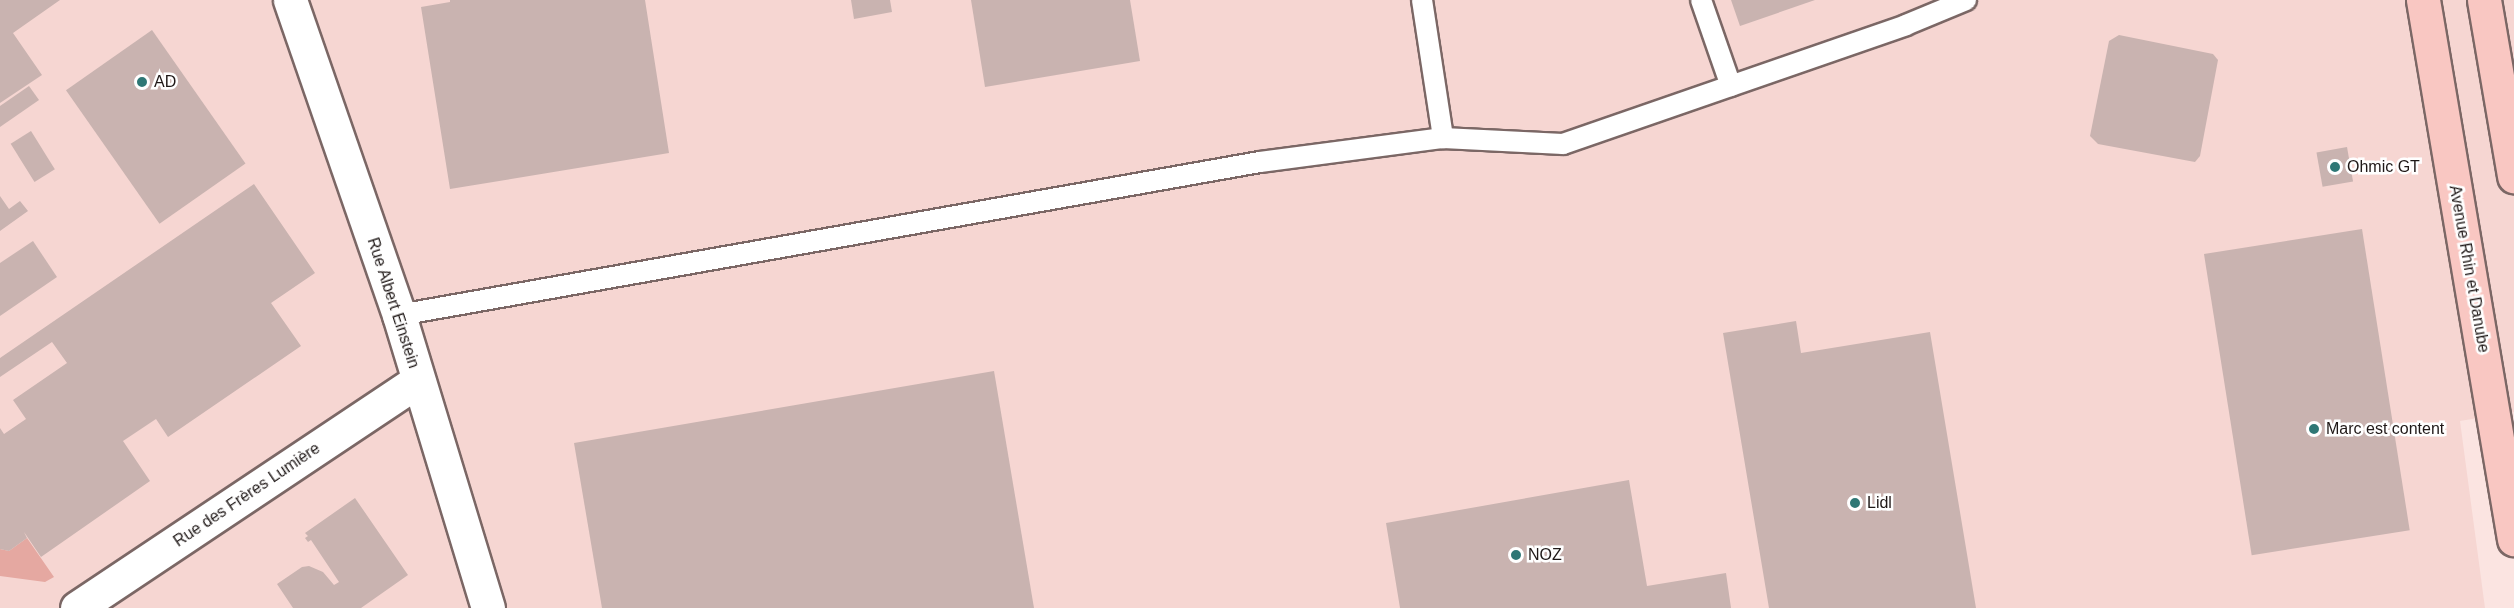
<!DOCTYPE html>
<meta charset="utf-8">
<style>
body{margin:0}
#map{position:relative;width:2514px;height:608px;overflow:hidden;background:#fbe4e1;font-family:Helvetica,sans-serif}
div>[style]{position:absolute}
.built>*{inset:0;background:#f6d6d2}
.green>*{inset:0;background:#e5a8a1}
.building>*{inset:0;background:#c9b3b0;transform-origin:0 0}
.roads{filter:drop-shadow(2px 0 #7b6765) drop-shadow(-2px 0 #7b6765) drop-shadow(0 2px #7b6765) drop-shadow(0 -2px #7b6765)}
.lane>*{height:20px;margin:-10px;padding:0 10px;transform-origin:10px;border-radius:10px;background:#fff}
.street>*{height:33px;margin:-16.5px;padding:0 16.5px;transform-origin:16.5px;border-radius:16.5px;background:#fff}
.primary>*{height:33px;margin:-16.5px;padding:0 16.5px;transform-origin:16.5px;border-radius:16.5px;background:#f9c7c2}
.dots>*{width:16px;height:16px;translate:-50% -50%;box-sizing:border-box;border:3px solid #fff;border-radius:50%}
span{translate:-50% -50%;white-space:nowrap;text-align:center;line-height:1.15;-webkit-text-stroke:5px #fff;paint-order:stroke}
.poi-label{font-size:16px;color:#1f1817}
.left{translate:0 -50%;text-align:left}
.street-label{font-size:16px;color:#1f1817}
</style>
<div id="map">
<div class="built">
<i style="clip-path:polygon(0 0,2514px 0,2514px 412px,2460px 421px,2485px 608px,0 608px)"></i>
</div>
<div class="green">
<i style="clip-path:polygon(27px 538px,54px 577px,45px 582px,0 576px,0 549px,9px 551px)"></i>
</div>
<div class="building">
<i style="clip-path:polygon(0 0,60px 0,13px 33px,42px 75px,0 103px)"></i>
<i style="clip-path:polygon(450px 0,645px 0,669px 153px,450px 189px,421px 7px,450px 2px)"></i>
<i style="clip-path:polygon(851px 0,890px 0,892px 12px,854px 19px)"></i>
<i style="clip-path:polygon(971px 0,1130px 0,1140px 61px,985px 87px)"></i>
<i style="clip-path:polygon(1731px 0,1815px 0,1740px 26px)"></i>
<i style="left:152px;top:30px;width:163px;height:105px;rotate:55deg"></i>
<i style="clip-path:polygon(2119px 35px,2213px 54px,2218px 60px,2200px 156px,2195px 162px,2098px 144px,2090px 136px,2109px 41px)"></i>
<i style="clip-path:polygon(29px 86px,39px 100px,0 127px,0 106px)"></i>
<i style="left:31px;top:131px;width:45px;height:24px;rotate:58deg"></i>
<i style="left:2347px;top:147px;width:35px;height:31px;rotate:80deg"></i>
<i style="clip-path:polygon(254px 184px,315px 273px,271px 303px,301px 346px,168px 437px,156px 419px,123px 441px,150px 481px,41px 557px,24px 532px,27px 538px,9px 551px,0 549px,0 428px,4px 434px,26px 419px,13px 400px,67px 363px,52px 342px,0 377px,0 358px)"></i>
<i style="clip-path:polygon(0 196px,9px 209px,20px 201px,28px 211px,0 231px)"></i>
<i style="left:2362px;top:229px;width:305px;height:160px;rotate:81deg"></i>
<i style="clip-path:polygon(33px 241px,57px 277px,0 316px,0 263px)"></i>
<i style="clip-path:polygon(1796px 321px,1801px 353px,1930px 332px,1976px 608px,1769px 608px,1723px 333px)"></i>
<i style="clip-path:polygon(994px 371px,1034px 608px,602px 608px,574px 443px)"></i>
<i style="clip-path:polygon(1629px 480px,1647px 586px,1726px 573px,1731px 608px,1400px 608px,1386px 523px)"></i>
<i style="clip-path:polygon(355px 498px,408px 575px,361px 608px,293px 608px,277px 584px,302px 567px,309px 566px,323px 572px,334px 585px,339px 582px,311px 540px,308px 542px,305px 538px,308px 536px,305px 533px)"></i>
</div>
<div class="roads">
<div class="lane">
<i style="left:1422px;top:0;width:140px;rotate:81.3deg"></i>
<i style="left:1701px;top:0;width:91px;rotate:70.8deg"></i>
<i style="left:399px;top:315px;width:874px;rotate:-10.08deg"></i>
<i style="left:1260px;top:162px;width:185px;rotate:-7.5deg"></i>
<i style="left:1443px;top:138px;width:120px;rotate:2.9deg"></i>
<i style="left:1563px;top:144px;width:363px;rotate:-19.1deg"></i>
<i style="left:1906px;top:25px;width:65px;rotate:-22.6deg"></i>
</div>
<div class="street">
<i style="left:290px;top:0;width:333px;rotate:70.9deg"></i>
<i style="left:399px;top:315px;width:306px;rotate:73.1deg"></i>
<i style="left:77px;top:608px;width:409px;rotate:-33.7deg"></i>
</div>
<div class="primary">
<i style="left:2423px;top:0;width:547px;rotate:80.42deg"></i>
<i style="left:2484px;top:0;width:179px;rotate:80.3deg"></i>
</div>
</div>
<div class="dots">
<i style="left:142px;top:82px;background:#2e7775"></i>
<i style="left:2335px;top:167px;background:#2e7775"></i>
<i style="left:2314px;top:429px;background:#2e7775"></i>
<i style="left:1855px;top:503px;background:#2e7775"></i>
<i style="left:1516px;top:555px;background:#2e7775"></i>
</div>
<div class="poi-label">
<span class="left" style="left:154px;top:82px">AD</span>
<span class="left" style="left:2347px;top:167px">Ohmic GT</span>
<span class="left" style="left:2326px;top:429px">Marc est content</span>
<span class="left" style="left:1867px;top:503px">Lidl</span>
<span class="left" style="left:1528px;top:555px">NOZ</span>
</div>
<div class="street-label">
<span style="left:2469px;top:269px;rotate:80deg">Avenue Rhin et Danube</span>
<span style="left:393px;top:303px;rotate:72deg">Rue Albert Einstein</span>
<span style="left:247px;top:495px;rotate:-34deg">Rue des Frères Lumière</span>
</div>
</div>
